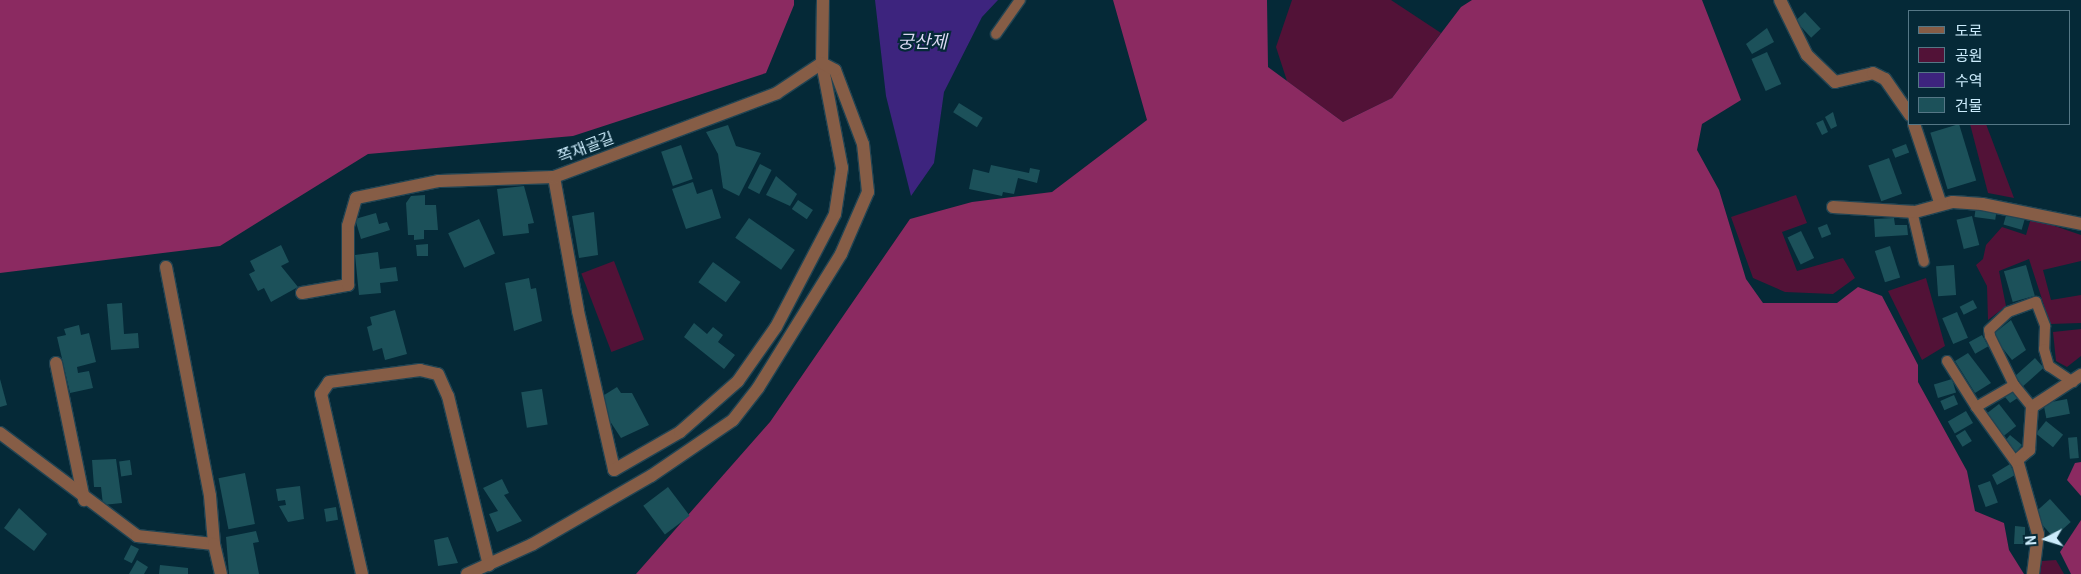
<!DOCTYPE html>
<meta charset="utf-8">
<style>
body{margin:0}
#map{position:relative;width:2081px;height:574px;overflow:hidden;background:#052937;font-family:Roboto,"Noto Sans KR",sans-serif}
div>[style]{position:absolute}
.green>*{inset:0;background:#521237;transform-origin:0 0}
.forest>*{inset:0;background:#8b2a61}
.water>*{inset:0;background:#3d247e}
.building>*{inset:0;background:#1c515a;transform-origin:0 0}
.roads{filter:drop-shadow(1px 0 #214453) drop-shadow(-1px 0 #214453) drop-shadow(0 1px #214453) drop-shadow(0 -1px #214453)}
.service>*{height:10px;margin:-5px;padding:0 5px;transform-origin:5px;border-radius:5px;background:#865d46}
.minor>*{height:12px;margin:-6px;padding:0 6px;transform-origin:6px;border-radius:6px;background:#865d46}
span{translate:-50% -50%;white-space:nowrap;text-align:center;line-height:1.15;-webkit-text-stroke:4.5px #052937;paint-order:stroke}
.street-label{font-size:16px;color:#ccecfc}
.water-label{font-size:18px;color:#dad8f1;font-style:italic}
.legend{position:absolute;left:1908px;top:10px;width:162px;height:115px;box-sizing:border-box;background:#052937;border:1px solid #557786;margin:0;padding:6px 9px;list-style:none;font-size:15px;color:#ccecfc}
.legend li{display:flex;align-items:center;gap:10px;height:25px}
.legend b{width:25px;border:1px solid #557786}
.north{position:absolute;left:2021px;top:514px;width:50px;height:50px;-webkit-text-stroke:4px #052937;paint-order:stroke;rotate:265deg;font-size:14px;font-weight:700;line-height:20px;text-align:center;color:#ccecfc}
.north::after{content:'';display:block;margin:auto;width:18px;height:22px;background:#ccecfc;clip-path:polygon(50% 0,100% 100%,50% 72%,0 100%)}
</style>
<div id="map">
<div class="green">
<i style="clip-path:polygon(1292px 0,1391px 0,1441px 33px,1392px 98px,1343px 122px,1287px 81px,1276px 47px)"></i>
<i style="clip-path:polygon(1970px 124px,1986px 124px,2014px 198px,1988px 193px)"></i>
<i style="clip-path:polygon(1796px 195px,1807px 223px,1782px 232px,1797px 271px,1843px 258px,1855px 278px,1833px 294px,1785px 292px,1753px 278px,1731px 217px)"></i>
<i style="clip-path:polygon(2031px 218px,2081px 235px,2081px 261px,2043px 270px,2051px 300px,2081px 295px,2081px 323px,2050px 324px,2029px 259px,1999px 271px,2006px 306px,1988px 320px,1987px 286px,1976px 265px,1983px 259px,1986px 245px,2002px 227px,2026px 235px)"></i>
<i style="left:614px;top:261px;width:84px;height:35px;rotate:69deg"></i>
<i style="clip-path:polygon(1926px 278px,1945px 346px,1922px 360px,1888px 291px)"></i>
<i style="clip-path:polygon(2081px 329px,2081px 356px,2067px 367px,2056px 361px,2053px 332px)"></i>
<i style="clip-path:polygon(2056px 560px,2064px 574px,2040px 574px,2042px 561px)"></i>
</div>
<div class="forest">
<i style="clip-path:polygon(0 0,794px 0,794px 5px,766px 73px,573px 136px,368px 154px,220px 246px,0 273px)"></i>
<i style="clip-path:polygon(1113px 0,1267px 0,1268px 67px,1343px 122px,1392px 98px,1461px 7px,1472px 0,1702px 0,1741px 100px,1702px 124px,1697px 150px,1719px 190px,1746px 279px,1763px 303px,1837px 303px,1858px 287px,1882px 296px,1918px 365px,1918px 382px,1967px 471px,1975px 511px,2004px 523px,2009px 550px,2024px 574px,636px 574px,770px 422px,910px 219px,972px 202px,1052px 192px,1147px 120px)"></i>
<i style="clip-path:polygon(2081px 462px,2081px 496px,2067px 480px,2075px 463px)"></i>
<i style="clip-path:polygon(2081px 520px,2081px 574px,2071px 574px,2060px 552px)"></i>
</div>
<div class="water">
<i style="clip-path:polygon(875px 0,998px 0,982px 17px,944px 92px,934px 163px,911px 196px,886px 96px)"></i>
</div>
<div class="building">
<i style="left:1805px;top:12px;width:23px;height:13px;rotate:47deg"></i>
<i style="clip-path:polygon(1767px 28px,1774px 42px,1752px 54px,1746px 44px)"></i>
<i style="left:1767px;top:52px;width:35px;height:17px;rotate:66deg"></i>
<i style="left:959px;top:103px;width:28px;height:11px;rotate:32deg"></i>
<i style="clip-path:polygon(1833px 112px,1837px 126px,1831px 129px,1825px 117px)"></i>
<i style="clip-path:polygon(1823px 120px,1828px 132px,1822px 135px,1816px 123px)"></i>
<i style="left:1959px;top:124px;width:59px;height:30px;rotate:73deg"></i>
<i style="clip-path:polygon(728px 125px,736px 146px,761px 153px,739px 196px,723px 188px,718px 154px,706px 132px)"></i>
<i style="left:1906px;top:144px;width:9px;height:15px;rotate:69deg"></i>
<i style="left:681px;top:145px;width:36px;height:21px;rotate:71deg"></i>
<i style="left:1889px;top:158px;width:38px;height:22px;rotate:70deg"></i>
<i style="left:760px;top:164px;width:13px;height:27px;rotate:27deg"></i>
<i style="clip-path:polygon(991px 165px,1029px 173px,1030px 168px,1040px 170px,1037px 183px,1018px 178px,1014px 194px,1003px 192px,1002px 196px,969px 189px,973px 169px,989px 173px)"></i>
<i style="clip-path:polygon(776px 176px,797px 194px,790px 206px,766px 195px)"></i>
<i style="clip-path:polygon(693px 182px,697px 194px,712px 189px,721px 218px,686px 229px,672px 189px)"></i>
<i style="clip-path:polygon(524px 186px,534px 223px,528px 224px,529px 233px,503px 236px,497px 189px)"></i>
<i style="clip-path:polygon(425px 195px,425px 205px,436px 205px,438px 230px,424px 230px,424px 239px,414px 240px,414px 235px,408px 235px,406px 203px,411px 196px)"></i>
<i style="left:798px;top:200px;width:18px;height:11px;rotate:34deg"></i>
<i style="left:1976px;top:206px;width:21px;height:11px;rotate:8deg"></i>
<i style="clip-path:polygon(594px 212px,598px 255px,579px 258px,572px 216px)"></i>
<i style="left:2007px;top:212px;width:19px;height:13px;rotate:16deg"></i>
<i style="clip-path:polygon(376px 213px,379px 224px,387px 222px,390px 230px,361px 239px,355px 219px)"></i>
<i style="left:1972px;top:216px;width:30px;height:16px;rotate:76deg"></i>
<i style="left:749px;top:218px;width:56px;height:24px;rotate:35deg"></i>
<i style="clip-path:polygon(1894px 218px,1895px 225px,1907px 225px,1908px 235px,1875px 237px,1874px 219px)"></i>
<i style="left:479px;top:219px;width:38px;height:34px;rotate:65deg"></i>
<i style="left:1827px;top:224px;width:11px;height:10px;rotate:68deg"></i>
<i style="left:1801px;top:231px;width:30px;height:15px;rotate:64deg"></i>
<i style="clip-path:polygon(428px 244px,428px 256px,417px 256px,416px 245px)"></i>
<i style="clip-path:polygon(281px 245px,289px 262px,281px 266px,298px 287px,271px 302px,264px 288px,258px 291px,249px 274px,255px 271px,250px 261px)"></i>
<i style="left:1890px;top:246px;width:33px;height:16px;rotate:72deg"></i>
<i style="clip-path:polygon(378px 252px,380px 269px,396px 267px,398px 281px,380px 283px,381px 293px,359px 295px,355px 255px)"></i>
<i style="left:713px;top:262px;width:34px;height:25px;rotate:36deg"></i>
<i style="left:1954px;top:265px;width:30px;height:18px;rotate:86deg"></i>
<i style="left:2026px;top:265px;width:32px;height:23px;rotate:74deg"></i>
<i style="clip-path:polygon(529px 278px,531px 289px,536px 288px,542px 321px,514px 331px,505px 283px)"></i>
<i style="left:1973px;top:300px;width:9px;height:15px;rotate:63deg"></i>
<i style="clip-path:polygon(122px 303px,124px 334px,138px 333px,139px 348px,111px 350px,107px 304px)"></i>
<i style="clip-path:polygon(395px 310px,407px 354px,385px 360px,382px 348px,373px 351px,367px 327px,372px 325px,370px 317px)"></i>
<i style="left:1957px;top:312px;width:28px;height:16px;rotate:67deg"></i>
<i style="clip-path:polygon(2011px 320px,2026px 350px,2012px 360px,1992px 335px)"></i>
<i style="clip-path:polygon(694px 323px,707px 334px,713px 327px,723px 335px,718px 342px,735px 355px,724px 369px,684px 337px)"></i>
<i style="clip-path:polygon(79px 325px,81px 335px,89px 333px,96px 362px,77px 367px,78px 373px,89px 371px,93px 388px,70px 393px,57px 337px,66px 335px,64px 329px)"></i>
<i style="left:1982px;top:335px;width:13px;height:15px;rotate:61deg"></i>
<i style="clip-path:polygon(1968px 353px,1991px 383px,1975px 393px,1955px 361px)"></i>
<i style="left:2035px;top:358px;width:13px;height:29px;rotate:48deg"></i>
<i style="clip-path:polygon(0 379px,7px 405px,0 407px)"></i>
<i style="left:1952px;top:379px;width:14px;height:19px;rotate:73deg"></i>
<i style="clip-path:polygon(617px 387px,621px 393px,632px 393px,649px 425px,621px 438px,600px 406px,601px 397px)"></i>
<i style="left:542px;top:389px;width:36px;height:21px;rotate:81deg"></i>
<i style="clip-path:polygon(2015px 390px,2019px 397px,2010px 403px,2005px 397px)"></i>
<i style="left:1954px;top:395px;width:10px;height:15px;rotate:66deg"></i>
<i style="left:2067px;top:399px;width:15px;height:24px;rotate:79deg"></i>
<i style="left:1999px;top:404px;width:28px;height:16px;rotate:52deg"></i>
<i style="left:1966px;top:411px;width:14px;height:21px;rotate:60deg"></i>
<i style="left:2046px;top:421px;width:22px;height:16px;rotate:39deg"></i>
<i style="left:1965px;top:430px;width:13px;height:11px;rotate:58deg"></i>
<i style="clip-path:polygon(2010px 435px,2022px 445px,2016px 452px,2005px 441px)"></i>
<i style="left:2077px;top:437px;width:21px;height:9px;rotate:85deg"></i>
<i style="clip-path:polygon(116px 459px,122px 503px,103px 505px,101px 487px,94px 487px,92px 460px)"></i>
<i style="left:130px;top:460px;width:15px;height:11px;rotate:82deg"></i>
<i style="clip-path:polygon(2010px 464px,2015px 475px,1997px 485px,1992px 475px)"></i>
<i style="left:245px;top:473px;width:52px;height:27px;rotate:79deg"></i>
<i style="clip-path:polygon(502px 479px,509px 493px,504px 495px,522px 521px,497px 532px,489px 514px,498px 511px,483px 488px)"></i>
<i style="left:1990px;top:481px;width:23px;height:13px;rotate:70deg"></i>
<i style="clip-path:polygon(300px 486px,304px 519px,288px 522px,279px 506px,286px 505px,285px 500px,278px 501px,276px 489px)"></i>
<i style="left:668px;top:487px;width:36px;height:31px;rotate:53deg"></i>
<i style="left:2050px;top:499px;width:31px;height:23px;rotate:48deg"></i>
<i style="left:336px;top:507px;width:13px;height:12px;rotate:81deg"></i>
<i style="clip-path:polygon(19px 508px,47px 534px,34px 551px,4px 528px)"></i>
<i style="clip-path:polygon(2015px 526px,2025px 527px,2025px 544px,2014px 544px)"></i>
<i style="clip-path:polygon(256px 531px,259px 542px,253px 543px,259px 574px,229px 574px,226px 537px)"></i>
<i style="clip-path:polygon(448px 537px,458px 563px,438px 566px,434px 540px)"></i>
<i style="left:131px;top:545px;width:9px;height:16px;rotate:27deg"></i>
<i style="clip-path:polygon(137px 560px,148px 567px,144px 574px,129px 574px)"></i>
<i style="clip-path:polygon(160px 565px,188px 568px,188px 574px,159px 574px)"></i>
</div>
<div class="roads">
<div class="service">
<i style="left:996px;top:34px;width:42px;rotate:-54.8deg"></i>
<i style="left:1912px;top:211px;width:52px;rotate:76.8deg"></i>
<i style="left:1947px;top:361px;width:54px;rotate:57.8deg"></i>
<i style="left:2014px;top:385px;width:44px;rotate:149.9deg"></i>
<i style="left:1976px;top:407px;width:70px;rotate:54.3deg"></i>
<i style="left:2032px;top:407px;width:28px;rotate:-129deg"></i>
<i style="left:2014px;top:385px;width:55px;rotate:-116.1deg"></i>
<i style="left:1990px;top:336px;width:6px;rotate:-99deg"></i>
<i style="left:1989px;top:330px;width:26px;rotate:-43deg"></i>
<i style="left:2008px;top:312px;width:30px;rotate:-20deg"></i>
<i style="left:2036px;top:302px;width:26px;rotate:69deg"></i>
<i style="left:2045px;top:326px;width:23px;rotate:92deg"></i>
<i style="left:2044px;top:349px;width:18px;rotate:74deg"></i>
<i style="left:2049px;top:366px;width:29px;rotate:34deg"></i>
</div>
<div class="minor">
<i style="left:1780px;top:0;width:61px;rotate:63.9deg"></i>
<i style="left:1807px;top:55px;width:39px;rotate:44deg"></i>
<i style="left:1835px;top:82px;width:39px;rotate:-13deg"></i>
<i style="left:1873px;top:73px;width:13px;rotate:27deg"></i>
<i style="left:1885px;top:79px;width:44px;rotate:55.2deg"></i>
<i style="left:1914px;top:124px;width:85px;rotate:71.6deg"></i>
<i style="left:554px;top:177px;width:136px;rotate:79.8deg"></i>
<i style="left:578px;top:311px;width:163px;rotate:77.2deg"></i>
<i style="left:614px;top:470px;width:76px;rotate:-29.9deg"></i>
<i style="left:680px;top:432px;width:77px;rotate:-41.3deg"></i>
<i style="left:738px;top:381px;width:66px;rotate:-54.9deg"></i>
<i style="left:776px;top:327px;width:127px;rotate:-62.4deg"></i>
<i style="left:835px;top:214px;width:47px;rotate:-81.3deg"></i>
<i style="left:842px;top:168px;width:107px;rotate:-100.8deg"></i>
<i style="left:822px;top:63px;width:63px;rotate:-89.1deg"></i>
<i style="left:1833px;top:207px;width:82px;rotate:3.5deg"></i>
<i style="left:1915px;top:212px;width:39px;rotate:-15deg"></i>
<i style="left:1953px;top:202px;width:29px;rotate:4deg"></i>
<i style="left:1982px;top:204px;width:101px;rotate:11.4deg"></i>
<i style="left:166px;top:267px;width:233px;rotate:79.1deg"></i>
<i style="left:210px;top:496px;width:48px;rotate:85.2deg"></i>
<i style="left:302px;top:293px;width:47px;rotate:-9.9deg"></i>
<i style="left:348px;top:285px;width:59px;rotate:-90deg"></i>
<i style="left:348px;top:226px;width:29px;rotate:-74deg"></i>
<i style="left:356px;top:198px;width:85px;rotate:-11.6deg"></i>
<i style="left:439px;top:181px;width:115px;rotate:-2deg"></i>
<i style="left:554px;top:177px;width:238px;rotate:-20.6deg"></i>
<i style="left:777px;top:93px;width:54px;rotate:-33.7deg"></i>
<i style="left:56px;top:363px;width:140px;rotate:78.4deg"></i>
<i style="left:0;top:433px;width:171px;rotate:36.9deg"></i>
<i style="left:137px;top:536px;width:77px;rotate:5.9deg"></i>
<i style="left:214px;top:544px;width:31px;rotate:77deg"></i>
<i style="left:362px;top:574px;width:185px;rotate:-102.8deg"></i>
<i style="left:321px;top:394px;width:14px;rotate:-56deg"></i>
<i style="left:329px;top:382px;width:92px;rotate:-7.5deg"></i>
<i style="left:420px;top:370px;width:18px;rotate:13deg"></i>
<i style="left:438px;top:374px;width:24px;rotate:66deg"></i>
<i style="left:448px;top:396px;width:174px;rotate:76.4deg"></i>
<i style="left:467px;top:574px;width:72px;rotate:-24.4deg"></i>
<i style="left:533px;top:544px;width:136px;rotate:-30deg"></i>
<i style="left:651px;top:476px;width:99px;rotate:-34.3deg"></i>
<i style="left:733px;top:420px;width:41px;rotate:-52deg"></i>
<i style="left:758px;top:388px;width:158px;rotate:-58.2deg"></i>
<i style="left:841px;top:254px;width:68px;rotate:-66.5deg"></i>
<i style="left:868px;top:192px;width:48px;rotate:-95.9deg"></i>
<i style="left:863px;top:144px;width:79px;rotate:-110.7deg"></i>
<i style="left:835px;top:70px;width:15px;rotate:-152deg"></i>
<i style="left:2033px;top:574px;width:40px;rotate:-82.9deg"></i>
<i style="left:2038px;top:534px;width:77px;rotate:-105.8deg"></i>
<i style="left:2017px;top:460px;width:16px;rotate:-40deg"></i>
<i style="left:2029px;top:450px;width:43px;rotate:-86deg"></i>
<i style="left:2032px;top:407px;width:59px;rotate:-33.1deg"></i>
</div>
</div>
<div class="street-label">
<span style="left:586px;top:148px;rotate:-21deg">쪽재골길</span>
</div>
<div class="water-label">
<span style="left:922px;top:42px">궁산제</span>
</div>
<ul class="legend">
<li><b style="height:6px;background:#865d46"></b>도로</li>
<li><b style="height:14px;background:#521237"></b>공원</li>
<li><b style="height:14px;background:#3d247e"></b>수역</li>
<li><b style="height:14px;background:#1c515a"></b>건물</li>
</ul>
<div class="north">N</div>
</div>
